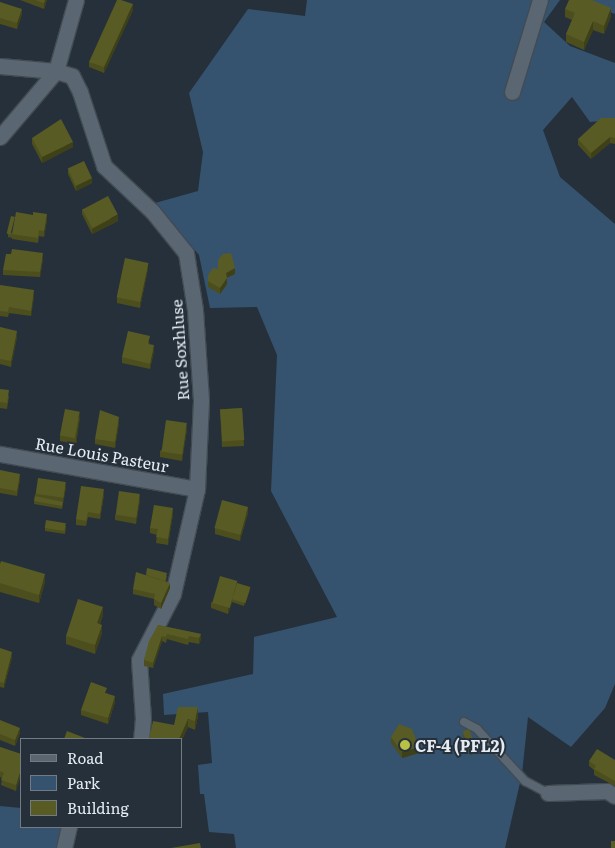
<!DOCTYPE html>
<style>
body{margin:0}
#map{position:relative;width:615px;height:848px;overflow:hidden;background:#26303a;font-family:Literata,serif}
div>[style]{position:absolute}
.green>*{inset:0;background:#35536f}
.roads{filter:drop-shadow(1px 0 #424b53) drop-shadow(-1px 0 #424b53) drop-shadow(0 1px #424b53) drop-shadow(0 -1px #424b53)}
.service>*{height:8px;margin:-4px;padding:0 4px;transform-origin:4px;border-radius:4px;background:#5a6671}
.minor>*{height:15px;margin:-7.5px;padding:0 7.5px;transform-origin:7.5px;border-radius:7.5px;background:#5a6671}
.wall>*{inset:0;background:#4c4e1e;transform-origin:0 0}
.shaded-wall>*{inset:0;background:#3e4018}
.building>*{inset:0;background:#585b23;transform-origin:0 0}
.dots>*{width:14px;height:14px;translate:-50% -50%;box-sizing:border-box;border:2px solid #26303a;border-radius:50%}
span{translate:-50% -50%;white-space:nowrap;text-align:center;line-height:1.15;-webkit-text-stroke:4px #26303a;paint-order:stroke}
.street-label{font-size:16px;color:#e4ebf2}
.poi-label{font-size:16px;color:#e4ebf2;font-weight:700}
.left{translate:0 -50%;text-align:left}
.legend{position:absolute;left:20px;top:738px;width:162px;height:90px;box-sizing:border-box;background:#26303a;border:1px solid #727b84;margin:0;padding:6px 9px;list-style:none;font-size:15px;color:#e4ebf2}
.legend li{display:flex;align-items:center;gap:10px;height:25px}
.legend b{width:25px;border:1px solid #727b84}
</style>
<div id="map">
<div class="green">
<i style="clip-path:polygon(307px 0,560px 0,544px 22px,570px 46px,615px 63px,615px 120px,590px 122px,572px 97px,543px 130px,560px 177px,615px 224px,615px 684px,605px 708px,571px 747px,528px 717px,522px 774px,505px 848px,236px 848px,234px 834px,209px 832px,204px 794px,200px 794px,198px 765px,212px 763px,208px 712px,164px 715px,163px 694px,253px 674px,254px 637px,337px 617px,271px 491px,277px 355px,257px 307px,210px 308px,199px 255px,155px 203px,198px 191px,203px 152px,189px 93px,248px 9px,305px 16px)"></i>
<i style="clip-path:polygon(579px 0,615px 0,615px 14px)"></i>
<i style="clip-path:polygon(0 806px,21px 808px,21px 827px,62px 827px,60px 848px,0 848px)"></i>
</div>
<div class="roads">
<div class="service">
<i style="left:464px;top:722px;width:15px;rotate:28deg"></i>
<i style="left:477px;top:729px;width:71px;rotate:47.3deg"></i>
<i style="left:525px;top:781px;width:26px;rotate:28deg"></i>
</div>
<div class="minor">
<i style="left:0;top:66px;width:56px;rotate:5.1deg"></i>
<i style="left:56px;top:71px;width:17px;rotate:17deg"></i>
<i style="left:72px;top:76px;width:18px;rotate:63deg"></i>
<i style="left:80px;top:92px;width:78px;rotate:72deg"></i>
<i style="left:104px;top:166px;width:66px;rotate:43.2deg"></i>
<i style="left:152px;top:211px;width:54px;rotate:51deg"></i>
<i style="left:186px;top:253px;width:58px;rotate:81deg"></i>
<i style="left:195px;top:310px;width:91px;rotate:86.2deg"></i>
<i style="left:201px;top:401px;width:88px;rotate:92.6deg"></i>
<i style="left:197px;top:489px;width:108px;rotate:102.9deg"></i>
<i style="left:173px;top:594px;width:74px;rotate:117.3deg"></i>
<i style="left:139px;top:660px;width:58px;rotate:86.1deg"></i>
<i style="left:143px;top:718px;width:21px;rotate:95deg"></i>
<i style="left:512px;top:92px;width:96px;rotate:-73.1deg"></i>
<i style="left:0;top:137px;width:87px;rotate:-49.7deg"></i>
<i style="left:56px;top:71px;width:74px;rotate:-74.3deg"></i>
<i style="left:0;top:454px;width:200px;rotate:10.1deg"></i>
<i style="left:548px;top:793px;width:59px;rotate:-1.9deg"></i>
<i style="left:607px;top:791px;width:9px;rotate:32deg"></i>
<i style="left:64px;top:848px;width:22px;rotate:-77deg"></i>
</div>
</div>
<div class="wall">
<i style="clip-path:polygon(20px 0,47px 0,44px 9px)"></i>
<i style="clip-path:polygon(0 2px,22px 14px,17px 29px,0 24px)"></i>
<i style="clip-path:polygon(565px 9px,611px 16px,604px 34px,593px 30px,584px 50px,566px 42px,566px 34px,572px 20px,565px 17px)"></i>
<i style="clip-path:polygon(133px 10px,104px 73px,89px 67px,89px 62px)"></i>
<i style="clip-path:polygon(615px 118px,615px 144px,610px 143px,591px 159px,578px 145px,578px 139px)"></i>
<i style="clip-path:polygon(32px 138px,73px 147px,42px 163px,32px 144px)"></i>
<i style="clip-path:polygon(68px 169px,92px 183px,76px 191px,68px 174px)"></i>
<i style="clip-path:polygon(82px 209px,118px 221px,92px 234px,82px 214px)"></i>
<i style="clip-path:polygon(47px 220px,44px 237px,39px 236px,38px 243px,12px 239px,12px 238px,8px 237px,8px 234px)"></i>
<i style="clip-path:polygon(11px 254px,43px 259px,40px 277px,3px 275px,3px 270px)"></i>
<i style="clip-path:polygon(148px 269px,140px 308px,117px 303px,117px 297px)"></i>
<i style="clip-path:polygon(235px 274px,227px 278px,227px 284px,220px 294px,208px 287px,208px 275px)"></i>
<i style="clip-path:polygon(0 285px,34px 296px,31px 316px,9px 313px,8px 317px,0 316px)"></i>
<i style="clip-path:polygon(0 327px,17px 337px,11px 367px,0 364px)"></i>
<i style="clip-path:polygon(150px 342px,149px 344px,154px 351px,150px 369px,122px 363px,122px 357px)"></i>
<i style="clip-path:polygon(0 389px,9px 396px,7px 409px,0 408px)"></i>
<i style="left:242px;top:408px;width:38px;height:22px;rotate:87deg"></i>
<i style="clip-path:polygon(80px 417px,76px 444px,60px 441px,60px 436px)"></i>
<i style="clip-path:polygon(119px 423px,115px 448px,95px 444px,95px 439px)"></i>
<i style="clip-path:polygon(187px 429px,182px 461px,160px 457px,160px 451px)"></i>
<i style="clip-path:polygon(0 470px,20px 480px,17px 496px,0 493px)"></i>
<i style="clip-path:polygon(66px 487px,62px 509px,34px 504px,35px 494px)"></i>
<i style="clip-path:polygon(104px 495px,100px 519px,88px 517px,86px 526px,76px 525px,76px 519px)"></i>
<i style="clip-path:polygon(140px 500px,136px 524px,115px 520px,115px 515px)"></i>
<i style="clip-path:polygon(248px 513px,240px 541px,215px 534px,215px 528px)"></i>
<i style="clip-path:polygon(173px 514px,168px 545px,156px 543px,157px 535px,150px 533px,150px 528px)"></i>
<i style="clip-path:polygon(66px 526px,65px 534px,45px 531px,45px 528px)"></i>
<i style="clip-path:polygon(0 564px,45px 582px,39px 603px,0 592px)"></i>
<i style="clip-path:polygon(146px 575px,167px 576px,166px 581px,170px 588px,161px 609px,154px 605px,154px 599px,133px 594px,133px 589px)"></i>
<i style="clip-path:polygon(237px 583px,250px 590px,244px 606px,232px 602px,228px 614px,211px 608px,211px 603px)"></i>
<i style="clip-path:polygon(103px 615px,100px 624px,102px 633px,95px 654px,66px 644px,66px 636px)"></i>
<i style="clip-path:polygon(158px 625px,201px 634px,201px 639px,199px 644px,189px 642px,188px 645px,167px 639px,166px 643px,162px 641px,153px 668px,144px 666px,144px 660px)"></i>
<i style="clip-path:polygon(0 650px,12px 657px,4px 688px,0 687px)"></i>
<i style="clip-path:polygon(107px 693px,115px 702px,108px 724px,81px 715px,81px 710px)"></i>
<i style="clip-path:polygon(198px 716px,195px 730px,188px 727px,181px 742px,181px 739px,174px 725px)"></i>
<i style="clip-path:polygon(0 720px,20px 733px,15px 746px,0 740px)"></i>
<i style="clip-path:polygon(463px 732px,476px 753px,470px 755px,463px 737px)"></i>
<i style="clip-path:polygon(391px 737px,419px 753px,402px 758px,391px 743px)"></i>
<i style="clip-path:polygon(0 747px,21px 754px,16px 791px,1px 785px,2px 778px,0 777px)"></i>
<i style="clip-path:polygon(615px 760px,615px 786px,594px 775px,594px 770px,589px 766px,589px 761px)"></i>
</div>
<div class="shaded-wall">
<i style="clip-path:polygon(45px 0,47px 0,44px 9px,44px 3px)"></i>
<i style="clip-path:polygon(133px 4px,133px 10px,104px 73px,104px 67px)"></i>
<i style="clip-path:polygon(611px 8px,611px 16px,604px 34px,604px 26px)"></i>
<i style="clip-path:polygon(22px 9px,22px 14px,17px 29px,17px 23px)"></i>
<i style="clip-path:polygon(593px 21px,593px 30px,584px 50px,584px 42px)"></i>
<i style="clip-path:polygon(610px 137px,610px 143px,591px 159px,591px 153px)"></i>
<i style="clip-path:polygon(73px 142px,73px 147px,42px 163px,42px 157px)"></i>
<i style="clip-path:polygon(92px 178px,92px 183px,76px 191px,76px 186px)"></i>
<i style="clip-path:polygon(47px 214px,47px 220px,44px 237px,44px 231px)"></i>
<i style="clip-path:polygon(118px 215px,118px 221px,92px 234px,92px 229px)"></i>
<i style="clip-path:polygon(43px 253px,43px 259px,40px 277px,40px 272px)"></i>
<i style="clip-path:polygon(148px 263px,148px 269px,140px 308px,140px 302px)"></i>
<i style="clip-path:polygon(235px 268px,235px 274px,226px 278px,226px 273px)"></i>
<i style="clip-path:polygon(227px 278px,227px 284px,220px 294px,220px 288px)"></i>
<i style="clip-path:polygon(34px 290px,34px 296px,31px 316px,31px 311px)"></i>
<i style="clip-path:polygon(17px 331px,17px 337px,11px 367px,11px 361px)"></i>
<i style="clip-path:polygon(154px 345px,154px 351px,150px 369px,150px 364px)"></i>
<i style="clip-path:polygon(80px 412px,80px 417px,76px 444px,76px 438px)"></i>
<i style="clip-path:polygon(119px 417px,119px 423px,115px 448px,115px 442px)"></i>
<i style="clip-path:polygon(187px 423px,187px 429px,182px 461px,182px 455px)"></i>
<i style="clip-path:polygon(20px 474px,20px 480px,17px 496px,17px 491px)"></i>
<i style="clip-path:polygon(66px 482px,66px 487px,62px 509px,63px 499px)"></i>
<i style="clip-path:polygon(104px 489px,104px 495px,100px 519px,100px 514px)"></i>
<i style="clip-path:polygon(140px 494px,140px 500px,136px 524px,136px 518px)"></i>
<i style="clip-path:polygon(248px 507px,248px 513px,240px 541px,240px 535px)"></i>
<i style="clip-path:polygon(173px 508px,173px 514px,168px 545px,168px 539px)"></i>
<i style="clip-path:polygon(45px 574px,45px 582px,39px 603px,39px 595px)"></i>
<i style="clip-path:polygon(237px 581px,237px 586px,232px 599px,232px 602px,228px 614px,228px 608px)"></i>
<i style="clip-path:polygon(170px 583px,170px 588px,161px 609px,161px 603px)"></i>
<i style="clip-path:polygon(250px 587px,250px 590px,244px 606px,244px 603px)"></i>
<i style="clip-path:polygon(103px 607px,103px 615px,97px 632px,97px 623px)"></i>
<i style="clip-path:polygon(102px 625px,102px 633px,95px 654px,95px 645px)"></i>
<i style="clip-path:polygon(201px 634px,201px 639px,199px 644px,199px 638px)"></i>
<i style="clip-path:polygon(162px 636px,162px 641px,153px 668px,153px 663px)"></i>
<i style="clip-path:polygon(12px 652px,12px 657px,4px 688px,4px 683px)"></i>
<i style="clip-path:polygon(115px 696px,115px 702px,108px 724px,108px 718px)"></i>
<i style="clip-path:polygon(198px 707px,198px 716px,195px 730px,195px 721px)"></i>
<i style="clip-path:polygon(188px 719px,188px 727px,181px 742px,181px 739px,179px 739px)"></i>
<i style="clip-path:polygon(20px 728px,20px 733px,15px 746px,15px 740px)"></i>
<i style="clip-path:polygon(419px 747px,419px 753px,402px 758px,402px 752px)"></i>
<i style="clip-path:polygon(476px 747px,476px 753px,470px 755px,470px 750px)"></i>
<i style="clip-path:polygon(21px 770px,21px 776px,16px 791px,16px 785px)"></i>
</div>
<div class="building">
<i style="clip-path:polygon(35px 0,45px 0,44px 3px)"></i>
<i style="clip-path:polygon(117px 0,121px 0,133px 4px,104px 67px,89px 62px)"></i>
<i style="clip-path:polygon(569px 0,592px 0,611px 8px,604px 26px,593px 21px,584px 42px,566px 34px,575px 13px,565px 9px)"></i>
<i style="clip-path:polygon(0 2px,22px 9px,17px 23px,0 18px)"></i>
<i style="clip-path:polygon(601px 118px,615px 118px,615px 138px,610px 137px,591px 153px,578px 139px)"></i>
<i style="clip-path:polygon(61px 119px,73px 142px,42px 157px,32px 138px)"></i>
<i style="left:84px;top:161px;width:19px;height:18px;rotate:65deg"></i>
<i style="left:108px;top:196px;width:21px;height:29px;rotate:62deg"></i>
<i style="clip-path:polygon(16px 212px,33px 215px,33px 212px,47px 214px,44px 231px,39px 230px,38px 238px,12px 234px)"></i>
<i style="left:11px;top:216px;width:4px;height:18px;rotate:14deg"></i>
<i style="clip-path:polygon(12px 249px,43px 253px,40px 272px,3px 270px,6px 254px,11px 254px)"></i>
<i style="clip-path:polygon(231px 253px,235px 268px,226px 273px,227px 278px,220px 288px,208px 281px,208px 275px,213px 268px,218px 269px,218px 260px,223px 254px)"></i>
<i style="left:125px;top:258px;width:24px;height:40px;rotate:12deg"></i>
<i style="clip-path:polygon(0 285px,34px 290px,31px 311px,9px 307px,8px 312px,0 311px)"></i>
<i style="clip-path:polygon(0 327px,17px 331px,11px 361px,0 359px)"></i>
<i style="clip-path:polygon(128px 331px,150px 336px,148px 344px,154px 345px,150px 364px,122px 357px)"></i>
<i style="clip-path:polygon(0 389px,9px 390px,7px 403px,0 402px)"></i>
<i style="left:242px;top:408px;width:32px;height:22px;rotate:86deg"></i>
<i style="left:65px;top:409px;width:15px;height:27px;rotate:11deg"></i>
<i style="clip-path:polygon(100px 410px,119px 417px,115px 442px,95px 439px)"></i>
<i style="left:166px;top:420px;width:21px;height:32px;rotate:8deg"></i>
<i style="clip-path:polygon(0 470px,20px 474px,17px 491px,0 488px)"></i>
<i style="left:38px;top:478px;width:28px;height:16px;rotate:8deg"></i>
<i style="clip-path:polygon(81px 486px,104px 489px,100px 514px,88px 512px,86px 521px,76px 519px)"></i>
<i style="left:119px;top:491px;width:21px;height:24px;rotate:8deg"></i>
<i style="clip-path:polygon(35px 496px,63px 502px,62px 506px,34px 501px)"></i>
<i style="left:222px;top:500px;width:27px;height:29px;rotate:15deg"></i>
<i style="clip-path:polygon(154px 505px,173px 508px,168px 539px,156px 537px,158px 529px,150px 528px)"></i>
<i style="left:46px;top:520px;width:20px;height:8px;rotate:9deg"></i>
<i style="clip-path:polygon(1px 561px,45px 574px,39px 595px,0 583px,0 564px)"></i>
<i style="clip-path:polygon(147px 568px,167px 573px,165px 581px,146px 575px)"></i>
<i style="clip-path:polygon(136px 572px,170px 583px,161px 603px,154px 599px,155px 594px,133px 589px)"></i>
<i style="left:220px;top:576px;width:18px;height:28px;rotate:16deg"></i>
<i style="left:237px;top:583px;width:14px;height:17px;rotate:17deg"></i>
<i style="clip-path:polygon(78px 599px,103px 607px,97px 623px,102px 625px,95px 645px,66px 636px)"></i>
<i style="clip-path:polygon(158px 625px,201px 634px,199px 638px,189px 636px,188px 639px,167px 634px,166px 637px,162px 636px,153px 663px,144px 660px,149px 641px)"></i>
<i style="clip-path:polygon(0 648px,12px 652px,4px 683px,0 682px)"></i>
<i style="clip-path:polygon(91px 682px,107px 688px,105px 693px,115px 696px,108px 718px,81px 710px)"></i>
<i style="clip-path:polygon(178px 707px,198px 707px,195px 721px,188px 719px,179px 739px,149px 739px,153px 721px,174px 725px)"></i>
<i style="clip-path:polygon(0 720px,20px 728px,15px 740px,0 734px)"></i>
<i style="clip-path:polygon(399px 724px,412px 729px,419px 747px,402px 752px,391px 737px)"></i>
<i style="left:469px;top:729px;width:19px;height:7px;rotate:69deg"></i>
<i style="clip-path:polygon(67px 731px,85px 738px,85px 739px,64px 739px)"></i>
<i style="clip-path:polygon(0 747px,21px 754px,21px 770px,16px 785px,1px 780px,4px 773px,0 771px)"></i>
<i style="clip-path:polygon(597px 749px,615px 760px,615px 781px,594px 769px,596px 766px,589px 761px)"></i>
<i style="left:611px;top:841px;width:4px;height:7px"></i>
<i style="clip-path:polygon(200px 843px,201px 848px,171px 848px)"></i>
</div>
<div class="dots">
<i style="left:405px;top:745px;background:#b9c046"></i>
</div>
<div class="street-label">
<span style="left:179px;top:350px;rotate:-94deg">Rue Soxhluse</span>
<span style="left:102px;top:454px;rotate:10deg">Rue Louis Pasteur</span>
</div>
<div class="poi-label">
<span class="left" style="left:415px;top:745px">CF-4 (PFL2)</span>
</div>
<ul class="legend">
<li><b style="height:6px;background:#5a6671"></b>Road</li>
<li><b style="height:14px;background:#35536f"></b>Park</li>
<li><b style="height:14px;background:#585b23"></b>Building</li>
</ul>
</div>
